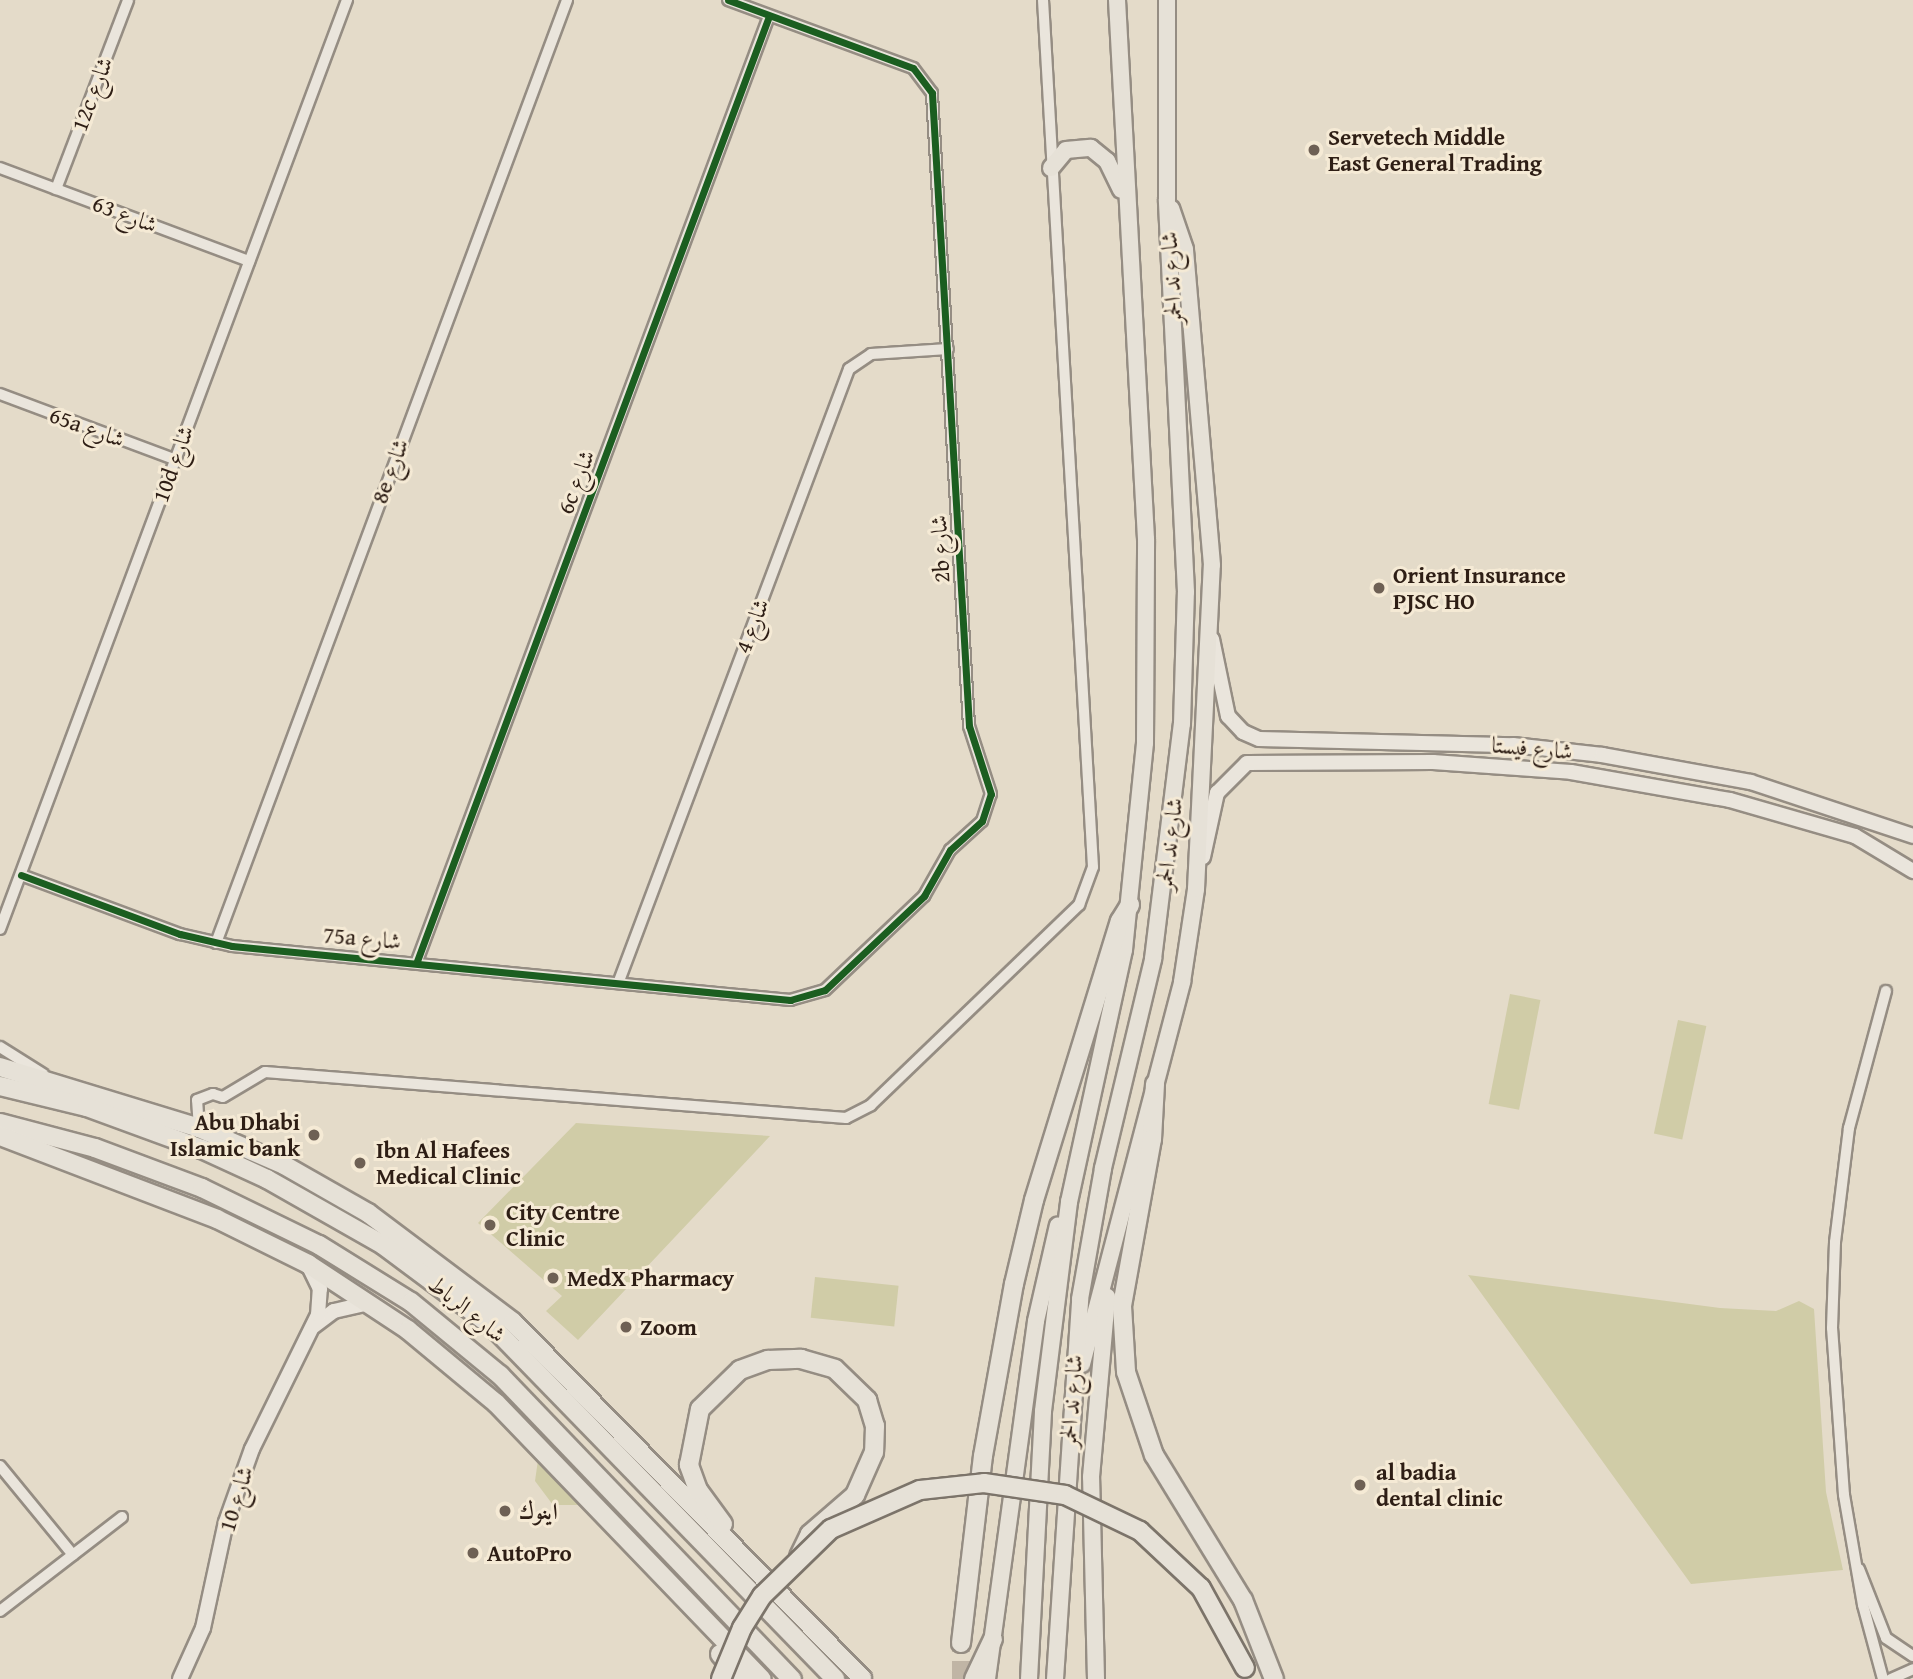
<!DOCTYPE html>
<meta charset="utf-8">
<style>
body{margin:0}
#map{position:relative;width:1913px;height:1679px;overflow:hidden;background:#e4dbc9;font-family:"Gentium Book Plus",Amiri,serif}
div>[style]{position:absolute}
.green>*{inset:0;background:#d0cca7;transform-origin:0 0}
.highway-tunnel>*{height:18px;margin-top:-9px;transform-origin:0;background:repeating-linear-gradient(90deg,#c0b5a5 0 18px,transparent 0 27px)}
.roads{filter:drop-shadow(2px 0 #958d83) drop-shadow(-2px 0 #958d83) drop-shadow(0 2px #958d83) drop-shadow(0 -2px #958d83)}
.street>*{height:10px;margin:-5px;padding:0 5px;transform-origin:5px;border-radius:5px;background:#eae5dc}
.secondary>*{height:14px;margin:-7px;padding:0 7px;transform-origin:7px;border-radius:7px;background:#eae5dc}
.primary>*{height:16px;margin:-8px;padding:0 8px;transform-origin:8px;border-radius:8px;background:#e6e1d7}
.highway>*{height:18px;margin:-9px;padding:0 9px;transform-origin:9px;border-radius:9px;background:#e6e1d7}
.bridges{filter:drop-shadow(2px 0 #7c746a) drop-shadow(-2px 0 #7c746a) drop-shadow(0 2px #7c746a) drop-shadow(0 -2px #7c746a)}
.highway-bridge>*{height:18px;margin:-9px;padding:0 9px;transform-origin:9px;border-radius:9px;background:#e6e1d7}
.cycleway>*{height:7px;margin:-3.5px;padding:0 3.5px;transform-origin:3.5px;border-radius:3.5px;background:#1b5e20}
.dots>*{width:19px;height:19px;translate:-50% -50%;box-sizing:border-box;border:4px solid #f5ead5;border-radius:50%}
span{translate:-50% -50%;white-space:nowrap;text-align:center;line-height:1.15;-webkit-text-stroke:6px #f5ead5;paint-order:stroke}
.street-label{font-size:23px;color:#2e1e15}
.poi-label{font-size:23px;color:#2e1e15;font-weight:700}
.left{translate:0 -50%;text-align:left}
.right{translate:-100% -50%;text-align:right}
</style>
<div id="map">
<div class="green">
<i style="left:1510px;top:994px;width:31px;height:112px;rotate:11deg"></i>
<i style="left:1678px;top:1020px;width:29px;height:116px;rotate:12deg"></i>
<i style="clip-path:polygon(576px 1123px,770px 1136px,578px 1340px,546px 1311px,562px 1296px,478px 1223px)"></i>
<i style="clip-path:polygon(1468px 1275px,1720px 1308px,1776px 1311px,1799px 1301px,1814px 1309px,1826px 1492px,1843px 1570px,1691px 1584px)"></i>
<i style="left:815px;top:1277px;width:84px;height:41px;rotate:6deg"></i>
<i style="clip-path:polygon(538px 1460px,579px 1505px,553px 1505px,535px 1481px)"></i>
</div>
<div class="highway-tunnel">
<i style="left:961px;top:1679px;width:36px;rotate:-90deg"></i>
</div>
<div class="roads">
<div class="street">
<i style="left:0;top:168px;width:266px;rotate:20.5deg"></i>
<i style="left:56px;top:189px;width:202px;rotate:-69.1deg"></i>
<i style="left:0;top:394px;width:186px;rotate:20.5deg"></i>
<i style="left:21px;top:875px;width:170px;rotate:20.4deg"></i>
<i style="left:180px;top:934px;width:53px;rotate:13deg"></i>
<i style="left:232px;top:946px;width:561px;rotate:5.53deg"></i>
<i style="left:790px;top:1000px;width:36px;rotate:-16deg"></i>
<i style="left:825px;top:990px;width:137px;rotate:-43.5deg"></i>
<i style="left:924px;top:896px;width:53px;rotate:-60.5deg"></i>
<i style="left:950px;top:850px;width:43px;rotate:-42.2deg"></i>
<i style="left:982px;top:821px;width:28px;rotate:-72deg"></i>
<i style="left:991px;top:794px;width:71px;rotate:-107.9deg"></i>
<i style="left:969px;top:726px;width:634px;rotate:-93.35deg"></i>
<i style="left:932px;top:93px;width:31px;rotate:-127deg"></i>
<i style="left:913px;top:68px;width:197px;rotate:-159.8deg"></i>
<i style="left:0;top:929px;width:992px;rotate:-69.52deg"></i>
<i style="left:216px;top:943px;width:1006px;rotate:-69.58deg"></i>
<i style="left:417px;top:961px;width:1008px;rotate:-69.57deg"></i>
<i style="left:619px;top:981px;width:654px;rotate:-69.4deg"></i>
<i style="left:849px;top:369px;width:27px;rotate:-34deg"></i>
<i style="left:871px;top:354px;width:77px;rotate:-3.7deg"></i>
<i style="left:0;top:1047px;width:51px;rotate:32.1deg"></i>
<i style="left:199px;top:1128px;width:28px;rotate:-94deg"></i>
<i style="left:197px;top:1100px;width:17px;rotate:-21deg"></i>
<i style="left:213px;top:1094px;width:10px;rotate:17deg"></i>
<i style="left:223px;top:1097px;width:49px;rotate:-30.8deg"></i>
<i style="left:265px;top:1072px;width:583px;rotate:4.53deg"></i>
<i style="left:846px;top:1118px;width:28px;rotate:-27deg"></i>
<i style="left:871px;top:1105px;width:289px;rotate:-43.9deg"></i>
<i style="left:1079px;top:905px;width:40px;rotate:-69.8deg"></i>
<i style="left:1093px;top:867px;width:868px;rotate:-93.3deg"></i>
<i style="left:0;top:1466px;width:115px;rotate:50.6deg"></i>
<i style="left:1859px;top:1569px;width:74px;rotate:68.6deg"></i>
<i style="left:1886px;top:1638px;width:32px;rotate:34deg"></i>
<i style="left:0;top:1611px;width:154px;rotate:-37.6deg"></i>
<i style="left:1883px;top:1679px;width:77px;rotate:-105.1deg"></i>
<i style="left:1863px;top:1605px;width:112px;rotate:-99.8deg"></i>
<i style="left:1844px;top:1495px;width:167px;rotate:-94.1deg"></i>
<i style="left:1832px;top:1328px;width:86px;rotate:-88deg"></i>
<i style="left:1835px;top:1242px;width:115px;rotate:-83deg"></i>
<i style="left:1849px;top:1128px;width:142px;rotate:-74.9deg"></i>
<i style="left:1891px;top:1679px;width:24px;rotate:-24deg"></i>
</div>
<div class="secondary">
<i style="left:1212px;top:639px;width:79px;rotate:78.3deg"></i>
<i style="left:1228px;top:716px;width:22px;rotate:47deg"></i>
<i style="left:1243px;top:732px;width:17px;rotate:24deg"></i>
<i style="left:1259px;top:739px;width:254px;rotate:1.4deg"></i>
<i style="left:1513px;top:745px;width:90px;rotate:6.4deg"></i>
<i style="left:1602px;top:755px;width:151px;rotate:10.3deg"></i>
<i style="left:1751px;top:782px;width:171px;rotate:18.4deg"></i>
<i style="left:1203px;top:857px;width:66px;rotate:-77.7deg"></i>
<i style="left:1217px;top:793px;width:42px;rotate:-45deg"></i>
<i style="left:1247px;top:763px;width:186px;rotate:-0.3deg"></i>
<i style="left:1433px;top:762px;width:138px;rotate:4.1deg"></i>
<i style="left:1571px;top:772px;width:161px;rotate:10deg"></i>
<i style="left:1730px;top:800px;width:130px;rotate:16.1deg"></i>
<i style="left:1855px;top:836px;width:68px;rotate:31.1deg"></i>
<i style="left:314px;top:1326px;width:25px;rotate:-37deg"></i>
<i style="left:334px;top:1311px;width:35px;rotate:-13deg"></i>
<i style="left:180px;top:1679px;width:56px;rotate:-65.7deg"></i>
<i style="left:203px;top:1628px;width:108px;rotate:-77.8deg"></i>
<i style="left:226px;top:1522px;width:77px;rotate:-70.4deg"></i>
<i style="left:252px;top:1449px;width:149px;rotate:-63.8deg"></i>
<i style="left:318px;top:1315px;width:26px;rotate:-86deg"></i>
<i style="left:320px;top:1289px;width:25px;rotate:-116deg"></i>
</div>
<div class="primary">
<i style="left:1051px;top:168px;width:23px;rotate:-50deg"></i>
<i style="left:1066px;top:150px;width:25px;rotate:-5deg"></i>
<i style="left:1091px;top:148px;width:21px;rotate:39deg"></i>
<i style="left:1107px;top:161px;width:32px;rotate:64deg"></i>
<i style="left:1082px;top:1364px;width:395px;rotate:-75.3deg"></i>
<i style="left:1182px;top:982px;width:94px;rotate:-81.4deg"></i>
<i style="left:1196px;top:889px;width:324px;rotate:-87.2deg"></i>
<i style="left:1212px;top:565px;width:317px;rotate:-94.9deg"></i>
<i style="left:1185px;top:249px;width:43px;rotate:-108.9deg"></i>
<i style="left:987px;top:1679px;width:361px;rotate:-82.2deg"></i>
<i style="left:1036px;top:1321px;width:98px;rotate:-77.1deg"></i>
<i style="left:1029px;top:1679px;width:268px;rotate:-87deg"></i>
<i style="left:1043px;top:1411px;width:211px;rotate:-82.9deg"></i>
<i style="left:1069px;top:1202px;width:258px;rotate:-77.7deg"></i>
<i style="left:1124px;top:950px;width:208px;rotate:-84.2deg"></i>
<i style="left:1145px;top:743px;width:204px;rotate:-89.7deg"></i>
<i style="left:1146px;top:539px;width:540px;rotate:-93.08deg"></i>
<i style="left:1055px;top:1679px;width:381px;rotate:-86.2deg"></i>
<i style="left:1080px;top:1299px;width:133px;rotate:-80deg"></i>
<i style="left:1103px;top:1168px;width:215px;rotate:-76.5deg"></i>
<i style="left:1153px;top:959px;width:237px;rotate:-83deg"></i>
<i style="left:1182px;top:724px;width:132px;rotate:-88.3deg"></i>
<i style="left:1186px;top:592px;width:393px;rotate:-92.8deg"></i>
<i style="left:1167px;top:199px;width:199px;rotate:-90deg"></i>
<i style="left:1096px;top:1679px;width:202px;rotate:-91.4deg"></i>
<i style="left:1091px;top:1477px;width:181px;rotate:-84.9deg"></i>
</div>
<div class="highway">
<i style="left:0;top:1067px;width:208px;rotate:17deg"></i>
<i style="left:199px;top:1128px;width:93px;rotate:23.5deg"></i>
<i style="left:284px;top:1165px;width:97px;rotate:29.7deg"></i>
<i style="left:368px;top:1213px;width:181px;rotate:36.9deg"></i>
<i style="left:513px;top:1322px;width:499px;rotate:45.6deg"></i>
<i style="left:1155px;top:1084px;width:55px;rotate:93.1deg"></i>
<i style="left:1152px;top:1139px;width:170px;rotate:100.2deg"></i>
<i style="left:1122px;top:1306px;width:66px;rotate:86.5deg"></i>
<i style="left:1126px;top:1372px;width:88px;rotate:71.4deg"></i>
<i style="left:1154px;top:1455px;width:170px;rotate:58.5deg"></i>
<i style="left:1243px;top:1600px;width:85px;rotate:68.6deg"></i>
<i style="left:0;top:1086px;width:89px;rotate:13.6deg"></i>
<i style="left:87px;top:1107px;width:122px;rotate:20.1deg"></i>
<i style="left:202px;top:1149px;width:72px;rotate:24.8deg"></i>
<i style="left:267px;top:1179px;width:133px;rotate:29.6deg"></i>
<i style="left:383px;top:1245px;width:137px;rotate:36.7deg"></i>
<i style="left:493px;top:1327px;width:491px;rotate:45.8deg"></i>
<i style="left:0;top:1123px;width:98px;rotate:14.7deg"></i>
<i style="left:95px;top:1148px;width:114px;rotate:20.5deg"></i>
<i style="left:202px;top:1188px;width:130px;rotate:26deg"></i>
<i style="left:319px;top:1245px;width:108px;rotate:31.8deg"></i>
<i style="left:411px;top:1302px;width:115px;rotate:39.4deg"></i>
<i style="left:500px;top:1375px;width:422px;rotate:46.2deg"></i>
<i style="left:0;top:1136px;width:232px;rotate:20.9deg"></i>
<i style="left:217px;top:1219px;width:102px;rotate:26.3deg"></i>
<i style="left:308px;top:1264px;width:120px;rotate:33.4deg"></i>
<i style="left:408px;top:1330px;width:114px;rotate:39.7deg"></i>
<i style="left:496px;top:1403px;width:383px;rotate:46.1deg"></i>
<i style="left:723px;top:1524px;width:42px;rotate:-126.3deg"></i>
<i style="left:698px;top:1490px;width:27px;rotate:-110deg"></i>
<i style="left:689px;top:1465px;width:57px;rotate:-78.9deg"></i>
<i style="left:700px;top:1409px;width:56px;rotate:-44.3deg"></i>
<i style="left:740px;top:1370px;width:30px;rotate:-20deg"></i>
<i style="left:768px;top:1360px;width:33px;rotate:-2deg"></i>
<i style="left:801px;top:1359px;width:35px;rotate:16deg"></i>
<i style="left:835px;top:1369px;width:45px;rotate:44.1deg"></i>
<i style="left:867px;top:1400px;width:27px;rotate:73deg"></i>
<i style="left:875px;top:1426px;width:26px;rotate:92deg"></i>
<i style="left:874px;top:1452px;width:47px;rotate:113.8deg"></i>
<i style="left:855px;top:1495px;width:60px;rotate:139.1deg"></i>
<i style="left:810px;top:1534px;width:25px;rotate:116deg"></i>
<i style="left:961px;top:1643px;width:188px;rotate:-83.3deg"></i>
<i style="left:983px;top:1456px;width:175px;rotate:-79.8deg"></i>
<i style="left:1014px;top:1284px;width:86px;rotate:-76.6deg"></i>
<i style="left:1034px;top:1200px;width:292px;rotate:-72.9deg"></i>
<i style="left:1120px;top:921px;width:19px;rotate:-58deg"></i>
<i style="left:720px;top:1654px;width:33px;rotate:49deg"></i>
<i style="left:974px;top:1679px;width:44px;rotate:-64.6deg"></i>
</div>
</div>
<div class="bridges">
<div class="highway-bridge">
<i style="left:721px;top:1679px;width:55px;rotate:-67.6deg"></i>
<i style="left:742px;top:1628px;width:38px;rotate:-58deg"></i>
<i style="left:762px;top:1596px;width:96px;rotate:-44.2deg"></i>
<i style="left:831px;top:1529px;width:97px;rotate:-23.7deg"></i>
<i style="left:920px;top:1490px;width:64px;rotate:-6.2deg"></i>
<i style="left:984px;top:1483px;width:82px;rotate:8.4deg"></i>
<i style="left:1065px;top:1495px;width:83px;rotate:25.6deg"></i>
<i style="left:1140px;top:1531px;width:83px;rotate:43.1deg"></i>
<i style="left:1201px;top:1588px;width:91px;rotate:61.2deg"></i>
</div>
</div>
<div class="cycleway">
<i style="left:21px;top:875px;width:170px;rotate:20.4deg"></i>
<i style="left:180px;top:934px;width:53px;rotate:13deg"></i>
<i style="left:232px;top:946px;width:561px;rotate:5.53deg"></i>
<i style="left:790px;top:1000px;width:36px;rotate:-16deg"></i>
<i style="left:825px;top:990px;width:137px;rotate:-43.5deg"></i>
<i style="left:924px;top:896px;width:53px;rotate:-60.5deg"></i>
<i style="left:950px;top:850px;width:43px;rotate:-42.2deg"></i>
<i style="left:982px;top:821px;width:28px;rotate:-72deg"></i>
<i style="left:991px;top:794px;width:71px;rotate:-107.9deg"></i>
<i style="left:969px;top:726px;width:634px;rotate:-93.35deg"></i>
<i style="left:932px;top:93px;width:31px;rotate:-127deg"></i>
<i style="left:913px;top:68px;width:197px;rotate:-159.8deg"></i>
<i style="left:417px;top:961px;width:1008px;rotate:-69.57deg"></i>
</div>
<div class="dots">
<i style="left:1314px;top:150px;background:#6e6054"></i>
<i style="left:1379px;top:588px;background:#6e6054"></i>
<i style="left:314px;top:1135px;background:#6e6054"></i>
<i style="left:360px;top:1163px;background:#6e6054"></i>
<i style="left:490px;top:1225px;background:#6e6054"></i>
<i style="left:553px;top:1278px;background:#6e6054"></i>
<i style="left:626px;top:1327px;background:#6e6054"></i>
<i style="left:1360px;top:1485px;background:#6e6054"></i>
<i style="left:505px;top:1511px;background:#6e6054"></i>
<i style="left:473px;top:1553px;background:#6e6054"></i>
</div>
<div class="street-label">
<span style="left:92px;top:94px;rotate:-69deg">12c شارع</span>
<span style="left:125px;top:214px;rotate:21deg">شارع 63</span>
<span style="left:1171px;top:278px;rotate:-93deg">شارع ند الحمر</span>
<span style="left:87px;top:427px;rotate:20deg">65a شارع</span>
<span style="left:173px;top:464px;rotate:-70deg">10d شارع</span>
<span style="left:390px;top:471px;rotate:-70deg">8e شارع</span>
<span style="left:576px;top:482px;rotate:-69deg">6c شارع</span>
<span style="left:940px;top:549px;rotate:-93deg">2b شارع</span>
<span style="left:752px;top:626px;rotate:-69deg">شارع 4</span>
<span style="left:1532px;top:748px;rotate:5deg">شارع فيستا</span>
<span style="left:1169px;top:844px;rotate:-83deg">شارع ند الحمر</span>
<span style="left:362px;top:938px;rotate:5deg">75a شارع</span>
<span style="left:467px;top:1309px;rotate:39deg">شارع الرباط</span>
<span style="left:1071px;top:1401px;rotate:-86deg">شارع ند الحمر</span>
<span style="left:236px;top:1499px;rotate:-73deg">شارع 10</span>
</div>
<div class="poi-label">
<span class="left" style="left:1328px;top:150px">Servetech Middle<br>East General Trading</span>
<span class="left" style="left:1393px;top:588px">Orient Insurance<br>PJSC HO</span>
<span class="right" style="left:300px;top:1135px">Abu Dhabi<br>Islamic bank</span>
<span class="left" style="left:376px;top:1163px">Ibn Al Hafees<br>Medical Clinic</span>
<span class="left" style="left:506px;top:1225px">City Centre<br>Clinic</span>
<span class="left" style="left:567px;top:1278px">MedX Pharmacy</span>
<span class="left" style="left:640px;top:1327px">Zoom</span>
<span class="left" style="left:1376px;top:1485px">al badia<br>dental clinic</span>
<span class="left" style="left:519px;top:1511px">اينوك</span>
<span class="left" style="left:487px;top:1553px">AutoPro</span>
</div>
</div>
